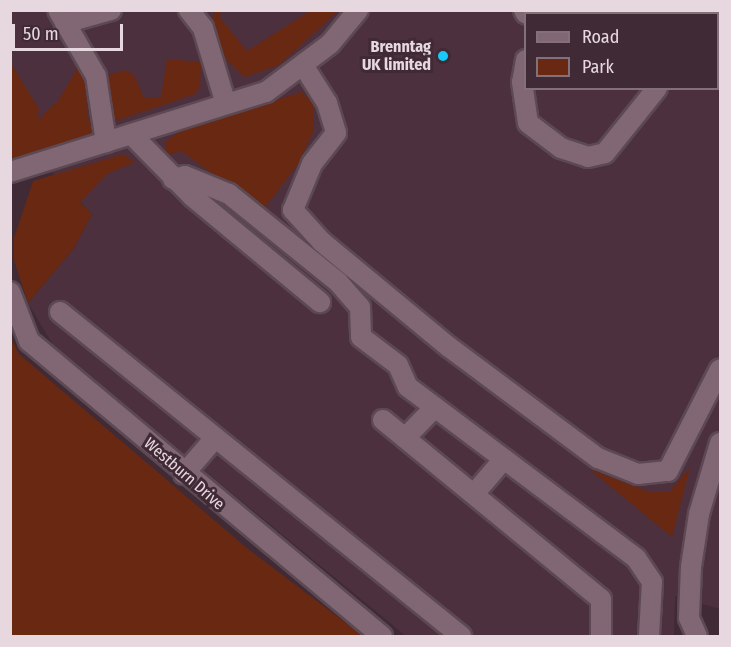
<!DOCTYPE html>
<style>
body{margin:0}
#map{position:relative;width:731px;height:647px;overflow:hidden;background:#402a35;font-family:"Fira Sans Condensed",sans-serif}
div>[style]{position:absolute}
.built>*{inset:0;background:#4d303e}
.green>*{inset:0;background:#692811}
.roads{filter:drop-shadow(2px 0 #5c4953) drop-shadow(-2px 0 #5c4953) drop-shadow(0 2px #5c4953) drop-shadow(0 -2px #5c4953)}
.minor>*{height:20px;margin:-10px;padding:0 10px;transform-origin:10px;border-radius:10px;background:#806773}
.dots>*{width:16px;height:16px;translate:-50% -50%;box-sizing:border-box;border:3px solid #402a35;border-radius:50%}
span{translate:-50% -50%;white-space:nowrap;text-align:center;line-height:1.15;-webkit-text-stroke:6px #402a35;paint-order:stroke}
.poi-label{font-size:16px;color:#e7d8df;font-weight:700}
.right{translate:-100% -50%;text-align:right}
.street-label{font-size:16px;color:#e7d8df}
.frame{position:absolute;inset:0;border:12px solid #e7d8df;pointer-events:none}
.legend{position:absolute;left:524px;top:12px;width:195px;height:78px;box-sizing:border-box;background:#402a35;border:2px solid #837079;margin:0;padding:8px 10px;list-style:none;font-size:18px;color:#e7d8df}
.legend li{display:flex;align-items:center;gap:12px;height:30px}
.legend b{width:30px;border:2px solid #837079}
.scale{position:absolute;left:12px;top:24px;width:111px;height:27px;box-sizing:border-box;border:3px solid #e7d8df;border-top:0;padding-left:8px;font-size:18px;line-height:21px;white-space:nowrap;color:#e7d8df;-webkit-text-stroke:4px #402a35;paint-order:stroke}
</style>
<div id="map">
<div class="built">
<i style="clip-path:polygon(evenodd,10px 11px,720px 11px,720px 609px,675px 596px,674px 636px,406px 636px,55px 348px,28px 303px,74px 248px,92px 214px,11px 130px,10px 11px,526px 14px,718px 14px,718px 88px,526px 88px,526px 14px)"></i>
</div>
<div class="green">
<i style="clip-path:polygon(215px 11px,224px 11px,218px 15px,247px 51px,310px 11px,338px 11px,279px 65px,245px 77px,227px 61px,211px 23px)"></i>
<i style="clip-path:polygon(167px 59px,201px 62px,200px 88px,195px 94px,113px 122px,105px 76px,125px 70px,134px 75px,144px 98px,161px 97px)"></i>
<i style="clip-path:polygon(10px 62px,39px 109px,37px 120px,58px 101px,78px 67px,86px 82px,87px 114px,97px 144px,28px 166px,11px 156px)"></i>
<i style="clip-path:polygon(302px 92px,313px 103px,314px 130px,298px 164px,263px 210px,181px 151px,165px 156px,166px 141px,188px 126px)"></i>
<i style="clip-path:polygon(123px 154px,135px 162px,107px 174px,80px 202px,92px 214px,74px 248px,28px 303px,14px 260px,14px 238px,33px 181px)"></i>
<i style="clip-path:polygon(10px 337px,19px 354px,248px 549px,363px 636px,11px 636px)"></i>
<i style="clip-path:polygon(690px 467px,672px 537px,589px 469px,650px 492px,670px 491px)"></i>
</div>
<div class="roads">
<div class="minor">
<i style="left:58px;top:10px;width:76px;rotate:60.1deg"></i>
<i style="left:96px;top:76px;width:67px;rotate:81.4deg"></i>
<i style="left:189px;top:10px;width:23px;rotate:52deg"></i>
<i style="left:203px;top:28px;width:79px;rotate:73.2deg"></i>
<i style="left:524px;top:10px;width:4px;rotate:63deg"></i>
<i style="left:667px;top:10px;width:6px;rotate:45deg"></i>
<i style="left:65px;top:23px;width:48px;rotate:-15.8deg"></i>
<i style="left:526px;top:60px;width:22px;rotate:100deg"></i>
<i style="left:522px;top:82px;width:41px;rotate:81.7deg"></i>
<i style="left:528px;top:123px;width:41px;rotate:37.1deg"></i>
<i style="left:561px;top:148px;width:28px;rotate:18deg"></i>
<i style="left:588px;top:157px;width:17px;rotate:-13deg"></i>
<i style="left:605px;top:153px;width:83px;rotate:-51.3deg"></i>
<i style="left:303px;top:65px;width:45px;rotate:57.7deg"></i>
<i style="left:327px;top:103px;width:31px;rotate:73deg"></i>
<i style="left:336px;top:133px;width:39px;rotate:128deg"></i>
<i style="left:312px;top:164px;width:50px;rotate:112.4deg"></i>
<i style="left:293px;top:210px;width:43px;rotate:47.8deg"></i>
<i style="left:322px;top:242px;width:165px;rotate:39.6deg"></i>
<i style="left:449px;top:347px;width:186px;rotate:36.7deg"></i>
<i style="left:598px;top:458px;width:43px;rotate:21.8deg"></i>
<i style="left:638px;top:474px;width:30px;rotate:-6deg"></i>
<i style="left:668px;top:471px;width:114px;rotate:-63deg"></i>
<i style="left:131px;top:134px;width:88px;rotate:45.5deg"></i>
<i style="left:193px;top:197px;width:165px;rotate:39.6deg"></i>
<i style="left:10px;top:172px;width:268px;rotate:-17.4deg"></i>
<i style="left:266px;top:92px;width:80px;rotate:-36.9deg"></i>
<i style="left:330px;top:44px;width:44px;rotate:-50.5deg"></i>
<i style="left:173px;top:179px;width:12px;rotate:-14deg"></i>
<i style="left:185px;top:176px;width:48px;rotate:22.2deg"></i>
<i style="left:229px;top:194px;width:140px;rotate:38.9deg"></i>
<i style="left:338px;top:282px;width:33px;rotate:49deg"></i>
<i style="left:360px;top:307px;width:30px;rotate:88deg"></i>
<i style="left:361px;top:337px;width:46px;rotate:37.1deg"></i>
<i style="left:398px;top:365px;width:24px;rotate:66deg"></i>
<i style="left:408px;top:387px;width:285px;rotate:36.9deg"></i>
<i style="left:636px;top:558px;width:29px;rotate:56deg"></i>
<i style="left:652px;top:582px;width:54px;rotate:93.2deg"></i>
<i style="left:10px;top:292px;width:53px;rotate:68.8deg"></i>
<i style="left:29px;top:341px;width:460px;rotate:39.9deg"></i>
<i style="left:60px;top:312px;width:516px;rotate:38.94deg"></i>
<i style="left:383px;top:420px;width:282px;rotate:39.4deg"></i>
<i style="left:601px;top:599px;width:37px;rotate:90deg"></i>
<i style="left:405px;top:438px;width:43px;rotate:-45.9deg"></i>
<i style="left:184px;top:474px;width:48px;rotate:-49.3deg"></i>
<i style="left:474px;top:494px;width:46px;rotate:-49.4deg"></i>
<i style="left:697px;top:636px;width:20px;rotate:-114deg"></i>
<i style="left:689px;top:618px;width:51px;rotate:-87.8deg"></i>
<i style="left:691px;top:567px;width:54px;rotate:-81.4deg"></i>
<i style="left:699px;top:514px;width:74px;rotate:-73.5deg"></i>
</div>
</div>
<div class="dots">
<i style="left:443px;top:56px;background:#16cafb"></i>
</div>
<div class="poi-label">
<span class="right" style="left:431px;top:56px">Brenntag<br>UK limited</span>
</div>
<div class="street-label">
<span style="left:184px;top:474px;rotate:41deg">Westburn Drive</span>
</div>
<div class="frame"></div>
<ul class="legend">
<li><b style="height:8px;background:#806773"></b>Road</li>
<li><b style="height:16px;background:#692811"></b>Park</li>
</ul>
<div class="scale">50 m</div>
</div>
